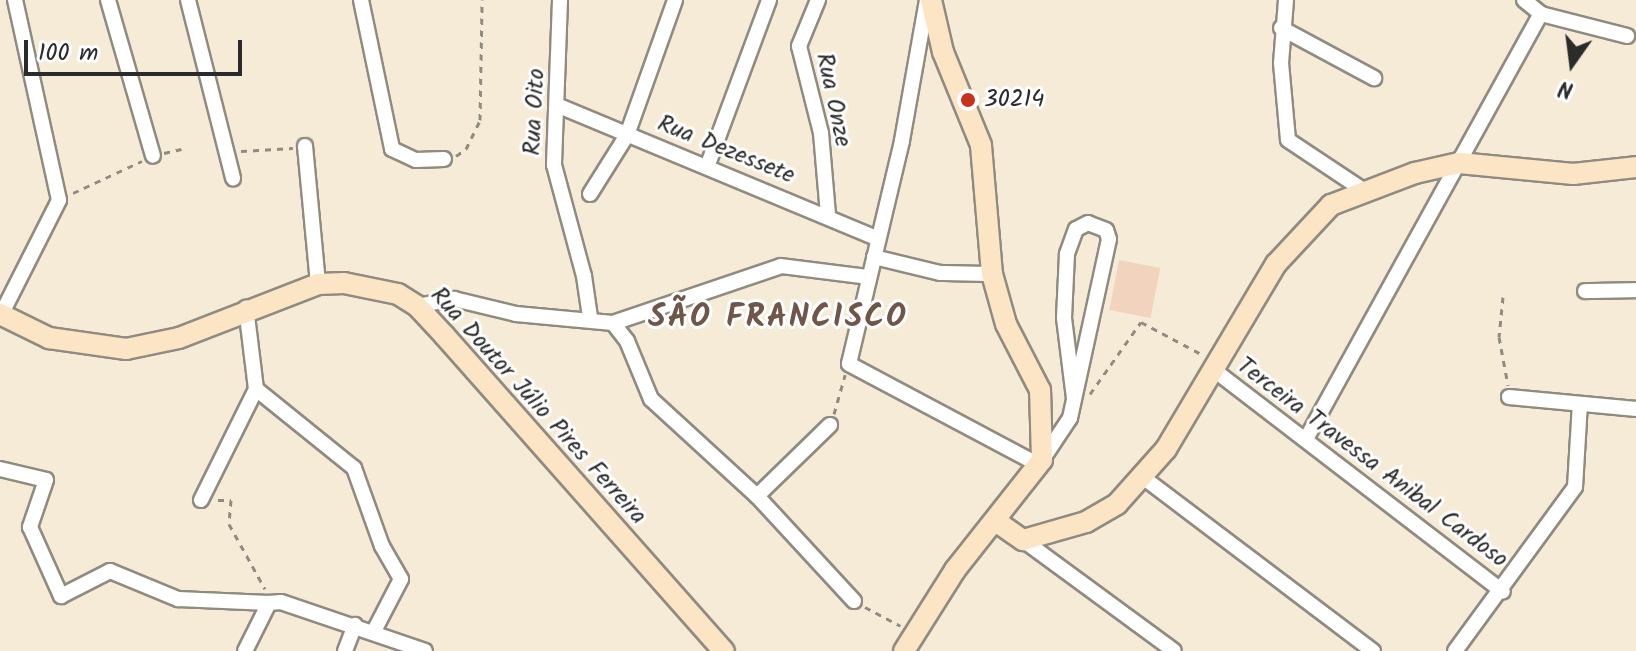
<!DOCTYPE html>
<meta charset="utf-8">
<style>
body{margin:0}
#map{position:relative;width:1636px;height:651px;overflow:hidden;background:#f5ebd7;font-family:Kalam,sans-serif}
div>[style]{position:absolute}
.built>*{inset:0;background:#f2d4be;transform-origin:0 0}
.path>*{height:3px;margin-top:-1.5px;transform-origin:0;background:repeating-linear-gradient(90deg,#908b81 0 6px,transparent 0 12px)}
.roads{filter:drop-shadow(2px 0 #908b81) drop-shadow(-2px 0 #908b81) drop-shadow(0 2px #908b81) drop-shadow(0 -2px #908b81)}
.street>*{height:14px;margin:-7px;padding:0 7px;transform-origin:7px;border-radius:7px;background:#fff}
.secondary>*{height:20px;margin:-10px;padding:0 10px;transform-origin:10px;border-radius:10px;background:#fce5c4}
.dots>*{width:22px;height:22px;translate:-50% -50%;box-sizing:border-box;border:4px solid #fff;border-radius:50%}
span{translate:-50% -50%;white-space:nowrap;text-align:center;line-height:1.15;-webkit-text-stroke:6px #fff;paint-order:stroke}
.street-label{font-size:24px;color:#2b2b2b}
.poi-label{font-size:24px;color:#2b2b2b}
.left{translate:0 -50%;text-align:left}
.district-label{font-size:32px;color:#705649;font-weight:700;letter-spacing:2px}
.north{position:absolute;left:1532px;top:24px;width:80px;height:80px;-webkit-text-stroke:6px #fff;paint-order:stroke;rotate:194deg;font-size:22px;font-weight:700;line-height:32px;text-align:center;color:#2b2b2b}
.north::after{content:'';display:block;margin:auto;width:28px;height:36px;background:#2b2b2b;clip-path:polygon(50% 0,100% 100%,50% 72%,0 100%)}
.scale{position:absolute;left:24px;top:40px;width:218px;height:36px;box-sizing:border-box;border:4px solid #2b2b2b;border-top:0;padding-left:10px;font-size:24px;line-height:28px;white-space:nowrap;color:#2b2b2b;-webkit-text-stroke:6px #fff;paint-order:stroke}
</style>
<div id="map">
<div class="built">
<i style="left:1119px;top:260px;width:42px;height:51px;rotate:11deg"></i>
</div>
<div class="path">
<i style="left:241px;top:151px;width:52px;rotate:-3.3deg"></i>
<i style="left:164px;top:153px;width:18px;rotate:-13deg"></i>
<i style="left:456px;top:156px;width:12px;rotate:-35deg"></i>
<i style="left:466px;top:149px;width:32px;rotate:-64deg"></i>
<i style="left:480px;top:120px;width:120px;rotate:-89deg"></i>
<i style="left:73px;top:193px;width:76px;rotate:-24.9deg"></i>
<i style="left:1503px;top:297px;width:40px;rotate:95.7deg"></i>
<i style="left:1499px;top:337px;width:49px;rotate:79.4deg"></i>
<i style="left:1090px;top:394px;width:88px;rotate:-54.7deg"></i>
<i style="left:1141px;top:322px;width:70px;rotate:28deg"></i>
<i style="left:834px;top:414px;width:41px;rotate:-74.2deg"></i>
<i style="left:218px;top:500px;width:13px"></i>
<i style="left:231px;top:500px;width:24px;rotate:95deg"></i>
<i style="left:229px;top:524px;width:74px;rotate:61deg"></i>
<i style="left:865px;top:607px;width:40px;rotate:28deg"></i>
</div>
<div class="roads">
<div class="street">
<i style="left:108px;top:0;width:162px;rotate:73.9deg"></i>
<i style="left:188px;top:0;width:184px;rotate:75.8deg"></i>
<i style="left:361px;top:0;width:152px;rotate:78.2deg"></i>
<i style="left:392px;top:149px;width:26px;rotate:25deg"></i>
<i style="left:416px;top:160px;width:28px;rotate:-2deg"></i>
<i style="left:560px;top:0;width:165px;rotate:92.1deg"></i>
<i style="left:554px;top:165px;width:115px;rotate:74.9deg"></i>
<i style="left:584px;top:276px;width:41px;rotate:81.7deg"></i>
<i style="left:818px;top:0;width:50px;rotate:112.4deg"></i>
<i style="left:799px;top:46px;width:90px;rotate:75.8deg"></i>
<i style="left:821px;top:133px;width:81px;rotate:85.1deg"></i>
<i style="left:927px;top:0;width:143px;rotate:100.1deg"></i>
<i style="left:902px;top:141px;width:229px;rotate:103.4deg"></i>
<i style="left:849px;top:364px;width:215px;rotate:28deg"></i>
<i style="left:1286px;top:0;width:63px;rotate:94.5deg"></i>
<i style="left:1281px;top:63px;width:77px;rotate:84.8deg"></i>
<i style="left:1288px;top:140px;width:90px;rotate:33.7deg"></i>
<i style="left:1524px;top:0;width:22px;rotate:39deg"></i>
<i style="left:1541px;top:14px;width:89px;rotate:14.3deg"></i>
<i style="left:1281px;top:28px;width:106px;rotate:28.3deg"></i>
<i style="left:559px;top:106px;width:343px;rotate:22.6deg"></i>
<i style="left:305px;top:146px;width:139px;rotate:84.6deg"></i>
<i style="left:707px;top:167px;width:178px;rotate:-69.6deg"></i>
<i style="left:590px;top:194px;width:70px;rotate:-57.9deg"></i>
<i style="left:627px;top:135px;width:143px;rotate:-70.4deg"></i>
<i style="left:874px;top:257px;width:68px;rotate:13.6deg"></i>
<i style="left:940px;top:273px;width:52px;rotate:1.1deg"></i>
<i style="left:1585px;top:291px;width:51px;rotate:-1.1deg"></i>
<i style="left:417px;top:306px;width:38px;rotate:-11deg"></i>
<i style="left:454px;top:299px;width:64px;rotate:13.6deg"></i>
<i style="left:516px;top:314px;width:97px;rotate:5.3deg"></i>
<i style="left:613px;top:323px;width:23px;rotate:52deg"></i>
<i style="left:627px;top:341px;width:63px;rotate:67.5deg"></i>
<i style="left:651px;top:399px;width:144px;rotate:42.5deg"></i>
<i style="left:757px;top:496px;width:143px;rotate:47.3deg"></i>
<i style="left:0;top:317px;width:131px;rotate:-63.2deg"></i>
<i style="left:59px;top:200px;width:205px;rotate:-102.4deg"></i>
<i style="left:613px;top:323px;width:177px;rotate:-18.7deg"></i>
<i style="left:781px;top:266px;width:88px;rotate:7.2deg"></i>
<i style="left:1214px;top:370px;width:364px;rotate:37.5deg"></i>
<i style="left:256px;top:389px;width:126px;rotate:38.9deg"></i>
<i style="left:354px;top:468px;width:83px;rotate:70.3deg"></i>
<i style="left:382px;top:546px;width:38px;rotate:60deg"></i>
<i style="left:401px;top:579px;width:59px;rotate:117.4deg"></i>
<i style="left:1509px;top:397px;width:128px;rotate:5.4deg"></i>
<i style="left:1306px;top:439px;width:486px;rotate:-61.1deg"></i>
<i style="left:1042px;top:460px;width:50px;rotate:-56.3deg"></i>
<i style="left:1070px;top:418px;width:183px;rotate:-77.7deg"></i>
<i style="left:1109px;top:239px;width:9px;rotate:-108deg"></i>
<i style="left:1106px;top:230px;width:19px;rotate:-159deg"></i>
<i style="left:1088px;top:223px;width:13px;rotate:153deg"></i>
<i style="left:1076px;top:229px;width:27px;rotate:110deg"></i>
<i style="left:1067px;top:254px;width:64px;rotate:92.7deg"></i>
<i style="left:1064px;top:318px;width:81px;rotate:82.9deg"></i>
<i style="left:0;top:469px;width:47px;rotate:13.4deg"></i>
<i style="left:46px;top:480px;width:50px;rotate:108.8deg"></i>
<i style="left:30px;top:527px;width:76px;rotate:65.8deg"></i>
<i style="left:61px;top:596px;width:55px;rotate:-27deg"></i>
<i style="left:110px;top:571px;width:74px;rotate:22.4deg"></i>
<i style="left:178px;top:599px;width:91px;rotate:2.5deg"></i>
<i style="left:1144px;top:478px;width:287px;rotate:37.1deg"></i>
<i style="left:757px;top:496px;width:102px;rotate:-44.2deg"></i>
<i style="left:201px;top:500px;width:124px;rotate:-63.6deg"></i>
<i style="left:256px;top:389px;width:82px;rotate:-97deg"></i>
<i style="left:1023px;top:540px;width:187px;rotate:36.3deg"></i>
<i style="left:245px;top:651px;width:54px;rotate:-63.4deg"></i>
<i style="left:269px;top:603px;width:12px;rotate:-5deg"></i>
<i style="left:281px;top:602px;width:152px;rotate:18.8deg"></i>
<i style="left:345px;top:651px;width:28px;rotate:-69deg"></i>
<i style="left:1455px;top:651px;width:203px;rotate:-53.8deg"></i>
<i style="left:1575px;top:487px;width:83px;rotate:-86.6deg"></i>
</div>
<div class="secondary">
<i style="left:0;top:314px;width:55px;rotate:26.1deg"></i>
<i style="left:49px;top:338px;width:78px;rotate:8.1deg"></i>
<i style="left:126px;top:349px;width:54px;rotate:-11.7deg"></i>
<i style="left:179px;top:338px;width:149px;rotate:-21.2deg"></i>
<i style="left:318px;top:284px;width:26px;rotate:-2deg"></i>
<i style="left:344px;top:283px;width:55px;rotate:11.5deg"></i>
<i style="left:398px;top:294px;width:22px;rotate:32deg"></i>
<i style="left:417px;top:306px;width:41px;rotate:47deg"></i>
<i style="left:445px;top:336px;width:421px;rotate:48.5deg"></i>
<i style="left:997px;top:522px;width:32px;rotate:35deg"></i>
<i style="left:1023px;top:540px;width:66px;rotate:-15.9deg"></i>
<i style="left:1086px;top:522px;width:36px;rotate:-30deg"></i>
<i style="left:1117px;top:504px;width:74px;rotate:-48.3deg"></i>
<i style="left:1166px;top:449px;width:215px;rotate:-59.3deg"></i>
<i style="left:1276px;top:264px;width:81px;rotate:-47deg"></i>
<i style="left:1331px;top:205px;width:90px;rotate:-20.9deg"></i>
<i style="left:1415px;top:173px;width:45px;rotate:-12.8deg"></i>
<i style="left:1459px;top:163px;width:115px;rotate:5.5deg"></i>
<i style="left:1573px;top:174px;width:63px;rotate:-6.3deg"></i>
<i style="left:904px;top:651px;width:96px;rotate:-57.8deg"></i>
<i style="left:955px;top:570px;width:140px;rotate:-51.7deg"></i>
<i style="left:1042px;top:460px;width:70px;rotate:-91.6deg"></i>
<i style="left:1040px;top:390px;width:74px;rotate:-117.3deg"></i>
<i style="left:1006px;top:324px;width:52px;rotate:-105.6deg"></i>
<i style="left:992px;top:274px;width:129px;rotate:-94.9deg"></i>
<i style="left:981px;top:145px;width:100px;rotate:-112.2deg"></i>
<i style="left:943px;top:52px;width:53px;rotate:-103deg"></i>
</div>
</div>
<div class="dots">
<i style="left:968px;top:100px;background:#c8321e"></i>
</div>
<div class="street-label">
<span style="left:833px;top:100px;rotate:78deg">Rua Onze</span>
<span style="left:535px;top:112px;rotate:-87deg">Rua Oito</span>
<span style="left:726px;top:150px;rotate:22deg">Rua Dezessete</span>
<span style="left:538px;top:406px;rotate:48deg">Rua Doutor Júlio Pires Ferreira</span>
<span style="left:1372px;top:463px;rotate:37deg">Terceira Travessa Anibal Cardoso</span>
</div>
<div class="poi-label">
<span class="left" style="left:984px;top:100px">30214</span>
</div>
<div class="district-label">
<span style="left:778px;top:318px">SÃO FRANCISCO</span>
</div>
<div class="north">N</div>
<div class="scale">100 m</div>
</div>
